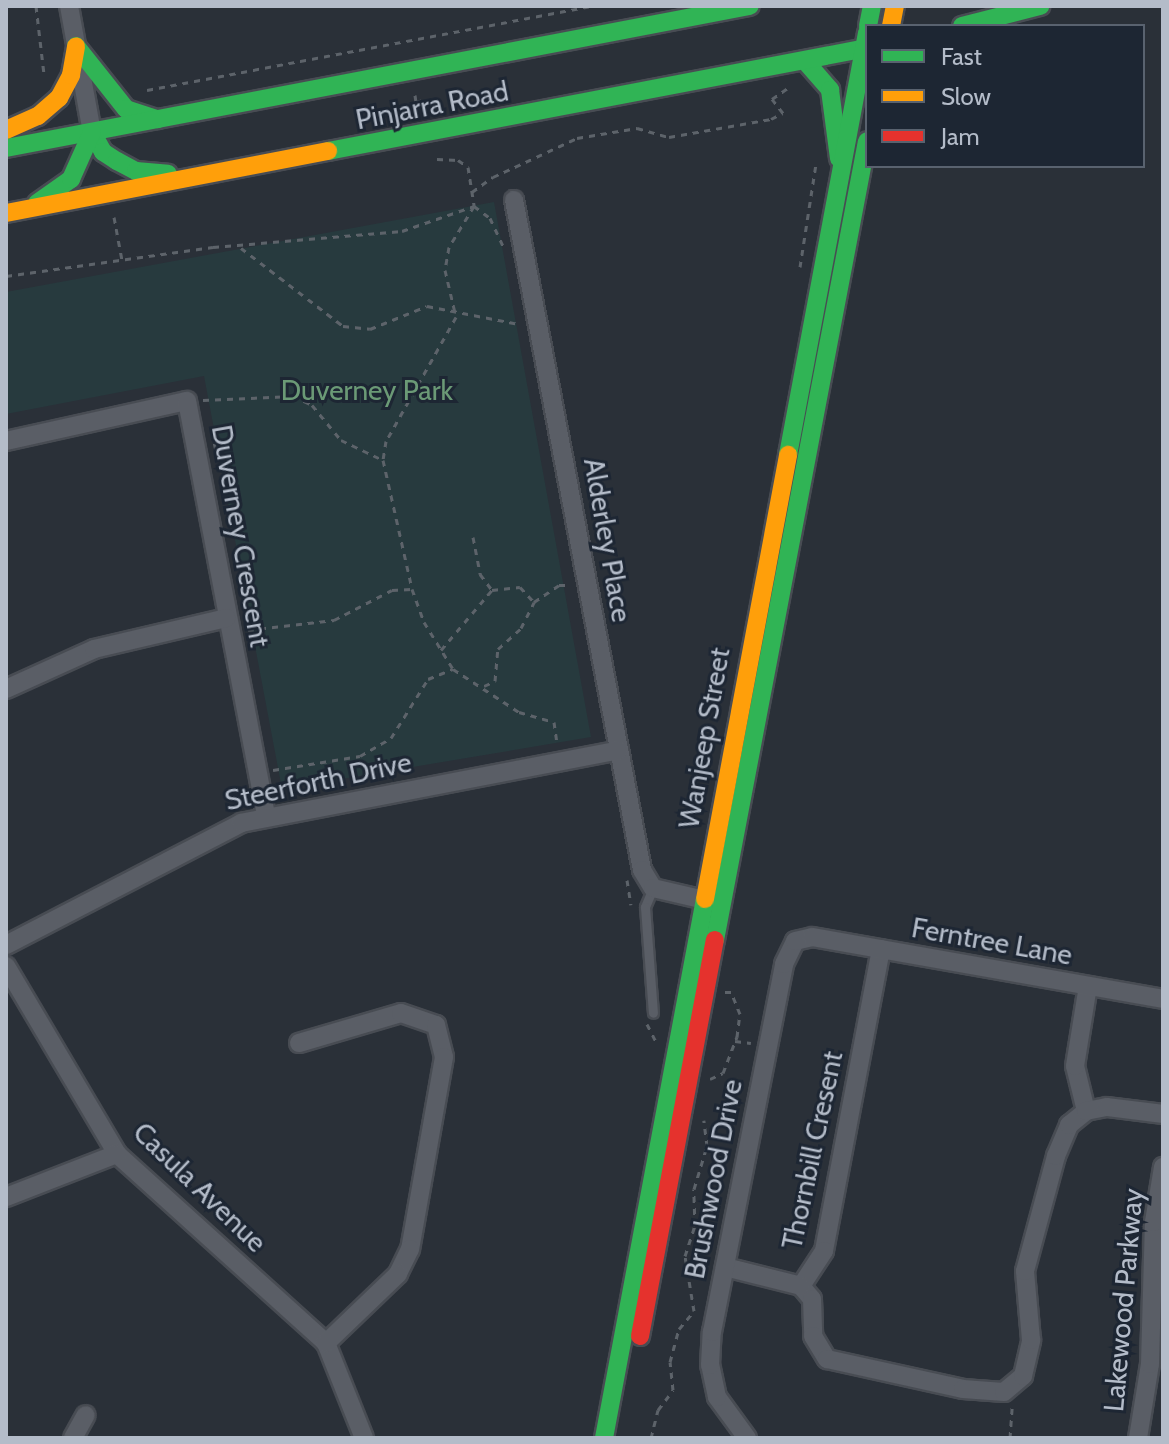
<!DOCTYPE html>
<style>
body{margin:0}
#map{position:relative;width:1169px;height:1444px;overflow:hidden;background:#2a3038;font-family:Cabin,sans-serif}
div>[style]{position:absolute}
.green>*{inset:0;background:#273a3e}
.path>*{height:3px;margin-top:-1.5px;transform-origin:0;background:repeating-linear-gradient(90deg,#5d636a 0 6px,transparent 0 12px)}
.roads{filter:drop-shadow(2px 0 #484c53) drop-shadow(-2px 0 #484c53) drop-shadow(0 2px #484c53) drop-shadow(0 -2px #484c53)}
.lane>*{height:9px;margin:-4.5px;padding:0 4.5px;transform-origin:4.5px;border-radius:4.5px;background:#5a5e66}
.street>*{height:18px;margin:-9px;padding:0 9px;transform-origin:9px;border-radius:9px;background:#5a5e66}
.fast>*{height:18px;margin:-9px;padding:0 9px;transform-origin:9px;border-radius:9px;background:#30b455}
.slow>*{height:18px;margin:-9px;padding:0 9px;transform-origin:9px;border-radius:9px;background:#ff9f0a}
.jam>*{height:18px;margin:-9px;padding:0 9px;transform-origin:9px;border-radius:9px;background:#e5322d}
span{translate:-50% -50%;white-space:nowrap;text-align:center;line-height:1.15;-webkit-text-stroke:6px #1d2633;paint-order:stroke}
.street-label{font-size:28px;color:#b4bcc9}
.park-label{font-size:28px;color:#6b9a76}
.frame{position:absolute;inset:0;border:8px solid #b4bcc9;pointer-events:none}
.legend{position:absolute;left:865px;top:24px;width:280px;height:144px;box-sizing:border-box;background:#1d2633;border:2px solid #59626f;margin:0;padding:10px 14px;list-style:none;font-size:24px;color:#b4bcc9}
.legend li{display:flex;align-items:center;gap:16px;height:40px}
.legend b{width:40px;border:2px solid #59626f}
</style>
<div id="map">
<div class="green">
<i style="clip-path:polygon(494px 202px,591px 737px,282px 789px,204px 376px,6px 414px,6px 292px)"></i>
</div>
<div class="path">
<i style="left:36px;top:6px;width:68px;rotate:83.3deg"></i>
<i style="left:147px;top:90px;width:452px;rotate:-10.7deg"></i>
<i style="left:415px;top:95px;width:7px;rotate:82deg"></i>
<i style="left:416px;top:102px;width:11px;rotate:-15deg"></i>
<i style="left:427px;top:99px;width:9px;rotate:77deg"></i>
<i style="left:437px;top:159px;width:21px;rotate:3deg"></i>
<i style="left:458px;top:160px;width:12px;rotate:35deg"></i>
<i style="left:468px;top:167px;width:39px;rotate:81deg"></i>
<i style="left:474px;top:206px;width:48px;rotate:121.4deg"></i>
<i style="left:449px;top:247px;width:23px;rotate:100deg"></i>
<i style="left:445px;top:270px;width:48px;rotate:76.8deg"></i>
<i style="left:456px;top:317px;width:142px;rotate:119.4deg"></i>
<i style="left:386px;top:441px;width:19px;rotate:99deg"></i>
<i style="left:383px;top:460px;width:132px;rotate:77.3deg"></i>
<i style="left:412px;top:589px;width:35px;rotate:70deg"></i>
<i style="left:424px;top:622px;width:55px;rotate:58.3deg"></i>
<i style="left:453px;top:669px;width:79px;rotate:33.1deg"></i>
<i style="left:519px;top:712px;width:36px;rotate:16deg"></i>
<i style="left:554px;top:722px;width:21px;rotate:82deg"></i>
<i style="left:472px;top:192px;width:26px;rotate:-36deg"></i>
<i style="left:493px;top:177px;width:93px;rotate:-24.9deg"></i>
<i style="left:577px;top:138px;width:61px;rotate:-9.5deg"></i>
<i style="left:637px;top:128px;width:33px;rotate:16deg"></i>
<i style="left:669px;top:137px;width:104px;rotate:-10deg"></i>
<i style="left:771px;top:119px;width:13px;rotate:-27deg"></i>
<i style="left:783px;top:113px;width:18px;rotate:-128deg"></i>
<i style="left:772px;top:99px;width:21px;rotate:-35deg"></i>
<i style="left:114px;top:217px;width:44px;rotate:79.5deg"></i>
<i style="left:241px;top:248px;width:128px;rotate:37.4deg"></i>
<i style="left:343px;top:326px;width:27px;rotate:6deg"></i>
<i style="left:370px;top:329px;width:61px;rotate:-22deg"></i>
<i style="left:427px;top:306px;width:94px;rotate:11.1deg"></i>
<i style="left:800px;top:267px;width:104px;rotate:-81.2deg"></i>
<i style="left:6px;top:276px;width:209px;rotate:-8deg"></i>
<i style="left:213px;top:247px;width:190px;rotate:-4.8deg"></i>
<i style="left:402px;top:231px;width:76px;rotate:-19.1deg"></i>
<i style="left:474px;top:206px;width:20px;rotate:37deg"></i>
<i style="left:490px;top:218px;width:33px;rotate:65deg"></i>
<i style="left:203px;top:400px;width:90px;rotate:-2.5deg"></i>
<i style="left:293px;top:396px;width:21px;rotate:25deg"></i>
<i style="left:312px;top:405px;width:45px;rotate:50.4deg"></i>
<i style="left:341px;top:440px;width:47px;rotate:25.5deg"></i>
<i style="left:212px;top:432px;width:25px;rotate:78deg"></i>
<i style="left:473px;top:537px;width:38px;rotate:79deg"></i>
<i style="left:480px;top:574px;width:20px;rotate:53deg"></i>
<i style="left:248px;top:630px;width:87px;rotate:-6.6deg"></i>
<i style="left:334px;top:620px;width:65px;rotate:-27.3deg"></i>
<i style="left:392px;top:590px;width:20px;rotate:-3deg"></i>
<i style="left:441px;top:650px;width:79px;rotate:-49.6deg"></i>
<i style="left:492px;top:590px;width:28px;rotate:-6deg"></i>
<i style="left:520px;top:587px;width:21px;rotate:47deg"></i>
<i style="left:484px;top:686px;width:12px;rotate:-24deg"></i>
<i style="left:495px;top:681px;width:32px;rotate:-85deg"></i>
<i style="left:498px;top:649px;width:31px;rotate:-42deg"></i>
<i style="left:521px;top:628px;width:29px;rotate:-63deg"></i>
<i style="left:534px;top:602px;width:30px;rotate:-34deg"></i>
<i style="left:559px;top:585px;width:9px"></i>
<i style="left:273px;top:770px;width:88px;rotate:-9.1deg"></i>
<i style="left:360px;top:756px;width:36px;rotate:-30deg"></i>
<i style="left:391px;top:738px;width:70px;rotate:-57.9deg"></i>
<i style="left:428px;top:679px;width:27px;rotate:-22deg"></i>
<i style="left:627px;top:880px;width:25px;rotate:81deg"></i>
<i style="left:647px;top:1024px;width:20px;rotate:63deg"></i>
<i style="left:735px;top:1041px;width:16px;rotate:7deg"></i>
<i style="left:710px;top:1079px;width:14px;rotate:-25deg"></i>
<i style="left:723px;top:1073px;width:39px;rotate:-69deg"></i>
<i style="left:737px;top:1037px;width:23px;rotate:-83deg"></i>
<i style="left:740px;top:1014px;width:24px;rotate:-112deg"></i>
<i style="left:731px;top:992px;width:6px;rotate:180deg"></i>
<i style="left:651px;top:1438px;width:29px;rotate:-76deg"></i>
<i style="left:658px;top:1410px;width:25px;rotate:-53deg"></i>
<i style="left:673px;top:1390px;width:28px;rotate:-96deg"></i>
<i style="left:670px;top:1362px;width:34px;rotate:-75deg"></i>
<i style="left:679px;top:1329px;width:23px;rotate:-50deg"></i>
<i style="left:694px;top:1311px;width:56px;rotate:-99.3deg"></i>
<i style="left:685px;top:1256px;width:32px;rotate:-72deg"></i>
<i style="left:695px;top:1226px;width:37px;rotate:-92deg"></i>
<i style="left:694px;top:1189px;width:45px;rotate:-73.2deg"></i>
<i style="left:707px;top:1146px;width:26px;rotate:-97deg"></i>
<i style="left:1010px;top:1438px;width:32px;rotate:-86deg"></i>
</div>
<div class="roads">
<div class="lane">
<i style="left:653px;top:888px;width:21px;rotate:113deg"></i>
<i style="left:645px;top:907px;width:106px;rotate:85.7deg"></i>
</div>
<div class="street">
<i style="left:69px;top:6px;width:128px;rotate:79.7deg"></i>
<i style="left:514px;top:200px;width:682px;rotate:79.18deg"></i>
<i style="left:642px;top:870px;width:21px;rotate:59deg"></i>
<i style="left:653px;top:888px;width:62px;rotate:13.1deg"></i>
<i style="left:6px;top:441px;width:185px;rotate:-12.5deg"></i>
<i style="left:187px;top:401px;width:422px;rotate:79.2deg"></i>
<i style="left:6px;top:689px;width:97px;rotate:-24.4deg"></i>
<i style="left:94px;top:649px;width:136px;rotate:-13.2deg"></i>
<i style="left:6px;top:945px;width:265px;rotate:-27.4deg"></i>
<i style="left:241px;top:823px;width:385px;rotate:-10.9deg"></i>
<i style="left:881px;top:949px;width:307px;rotate:100.7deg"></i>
<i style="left:824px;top:1251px;width:42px;rotate:123.3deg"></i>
<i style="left:801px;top:1286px;width:17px;rotate:50deg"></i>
<i style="left:812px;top:1299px;width:37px;rotate:88deg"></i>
<i style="left:813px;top:1336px;width:27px;rotate:59deg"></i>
<i style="left:827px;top:1359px;width:139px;rotate:12.4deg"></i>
<i style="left:963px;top:1389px;width:41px;rotate:4.2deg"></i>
<i style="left:1004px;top:1392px;width:25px;rotate:-40deg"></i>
<i style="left:1023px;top:1376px;width:37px;rotate:-77deg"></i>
<i style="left:1031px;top:1340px;width:69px;rotate:-95deg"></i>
<i style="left:1025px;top:1271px;width:119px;rotate:-74.9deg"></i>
<i style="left:1056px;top:1156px;width:34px;rotate:-67deg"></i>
<i style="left:1069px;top:1125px;width:22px;rotate:-39deg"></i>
<i style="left:1086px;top:1111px;width:46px;rotate:-103.7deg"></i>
<i style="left:1075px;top:1066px;width:81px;rotate:-80.8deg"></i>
<i style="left:6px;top:966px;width:218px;rotate:59.4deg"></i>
<i style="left:117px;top:1154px;width:282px;rotate:42.1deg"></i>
<i style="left:326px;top:1343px;width:102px;rotate:68.2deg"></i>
<i style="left:299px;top:1043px;width:106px;rotate:-16.4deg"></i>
<i style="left:401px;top:1013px;width:37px;rotate:19deg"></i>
<i style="left:436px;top:1025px;width:33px;rotate:76deg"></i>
<i style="left:444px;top:1057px;width:195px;rotate:100deg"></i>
<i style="left:410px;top:1249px;width:28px;rotate:116deg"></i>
<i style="left:398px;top:1274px;width:100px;rotate:136.2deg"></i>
<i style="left:1086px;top:1111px;width:21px;rotate:-11deg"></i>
<i style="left:1107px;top:1107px;width:56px;rotate:7.1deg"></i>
<i style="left:6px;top:1197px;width:119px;rotate:-21.2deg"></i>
<i style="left:725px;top:1267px;width:78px;rotate:14deg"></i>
<i style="left:73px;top:1438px;width:26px;rotate:-61deg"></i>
<i style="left:747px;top:1438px;width:51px;rotate:-126.2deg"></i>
<i style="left:717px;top:1397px;width:33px;rotate:-102deg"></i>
<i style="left:710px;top:1365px;width:33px;rotate:-87deg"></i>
<i style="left:712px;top:1332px;width:375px;rotate:-78.9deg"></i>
<i style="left:784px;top:964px;width:25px;rotate:-64deg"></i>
<i style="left:795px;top:941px;width:17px;rotate:-13deg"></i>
<i style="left:812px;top:937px;width:356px;rotate:10deg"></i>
<i style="left:1138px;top:1438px;width:75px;rotate:-80.8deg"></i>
<i style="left:1150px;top:1364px;width:142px;rotate:-88.4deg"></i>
<i style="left:1154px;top:1222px;width:56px;rotate:-80.7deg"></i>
</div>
<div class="fast">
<i style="left:868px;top:26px;width:20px;rotate:-79deg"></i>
<i style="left:962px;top:26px;width:81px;rotate:-14.4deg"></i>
<i style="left:76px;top:46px;width:80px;rotate:51.6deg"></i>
<i style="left:126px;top:109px;width:33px;rotate:18deg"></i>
<i style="left:806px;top:62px;width:37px;rotate:49deg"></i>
<i style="left:830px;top:90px;width:69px;rotate:82.5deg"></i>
<i style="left:92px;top:132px;width:23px;rotate:61deg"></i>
<i style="left:103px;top:152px;width:17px;rotate:33deg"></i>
<i style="left:117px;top:161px;width:21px;rotate:28deg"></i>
<i style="left:136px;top:171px;width:32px;rotate:5deg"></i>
<i style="left:6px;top:148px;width:757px;rotate:-10.81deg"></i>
<i style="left:328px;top:151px;width:549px;rotate:-10.82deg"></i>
<i style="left:37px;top:203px;width:42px;rotate:-35.2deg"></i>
<i style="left:71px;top:179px;width:51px;rotate:-65.9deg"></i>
<i style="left:788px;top:455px;width:430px;rotate:-79.4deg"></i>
<i style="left:715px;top:940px;width:813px;rotate:-79.23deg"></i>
<i style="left:604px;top:1438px;width:548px;rotate:-79.39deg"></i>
</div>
<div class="slow">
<i style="left:891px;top:26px;width:20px;rotate:-79deg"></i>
<i style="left:6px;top:130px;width:35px;rotate:-24deg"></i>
<i style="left:38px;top:116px;width:28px;rotate:-41deg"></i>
<i style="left:59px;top:98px;width:26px;rotate:-62deg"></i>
<i style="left:71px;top:75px;width:29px;rotate:-80deg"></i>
<i style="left:6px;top:213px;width:328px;rotate:-10.9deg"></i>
<i style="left:705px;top:899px;width:452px;rotate:-79.4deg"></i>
</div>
<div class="jam">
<i style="left:640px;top:1336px;width:403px;rotate:-79.3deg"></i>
</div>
</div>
<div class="street-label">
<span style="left:432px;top:105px;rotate:-11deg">Pinjarra Road</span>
<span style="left:241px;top:536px;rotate:80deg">Duverney Crescent</span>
<span style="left:608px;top:540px;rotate:80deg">Alderley Place</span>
<span style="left:704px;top:738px;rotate:-80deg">Wanjeep Street</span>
<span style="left:318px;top:781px;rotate:-12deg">Steerforth Drive</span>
<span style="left:992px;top:941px;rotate:10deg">Ferntree Lane</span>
<span style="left:812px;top:1150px;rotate:-78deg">Thornbill Cresent</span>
<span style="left:713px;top:1179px;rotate:-79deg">Brushwood Drive</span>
<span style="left:200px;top:1187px;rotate:44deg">Casula Avenue</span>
<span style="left:1123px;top:1300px;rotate:-85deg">Lakewood Parkway</span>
</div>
<div class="park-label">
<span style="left:367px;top:390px">Duverney Park</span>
</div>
<div class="frame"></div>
<ul class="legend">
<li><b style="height:10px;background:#30b455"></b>Fast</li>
<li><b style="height:10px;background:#ff9f0a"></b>Slow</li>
<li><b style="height:10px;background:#e5322d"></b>Jam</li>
</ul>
</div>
